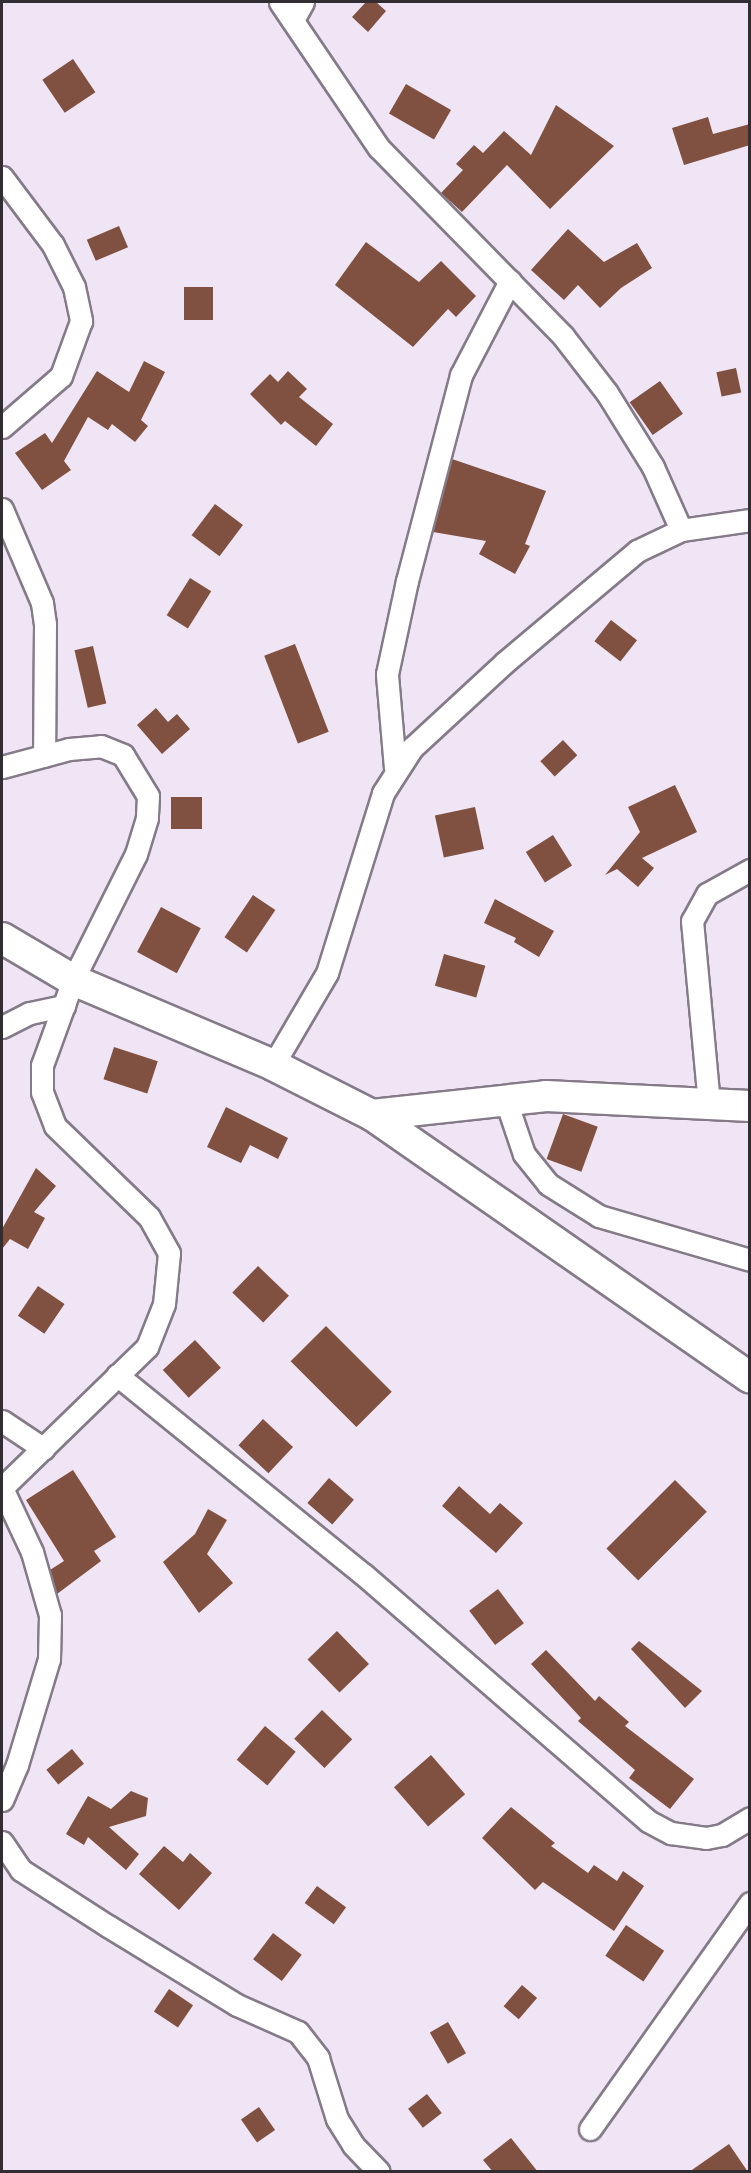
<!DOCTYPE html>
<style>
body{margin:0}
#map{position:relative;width:751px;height:2173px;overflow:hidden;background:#f0e5f4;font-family:Poppins,sans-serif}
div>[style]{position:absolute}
.building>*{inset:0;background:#805040;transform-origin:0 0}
.roads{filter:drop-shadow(2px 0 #857b88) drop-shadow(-2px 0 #857b88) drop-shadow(0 2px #857b88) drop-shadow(0 -2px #857b88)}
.street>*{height:21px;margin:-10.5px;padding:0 10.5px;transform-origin:10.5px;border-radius:10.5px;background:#fff}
.secondary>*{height:30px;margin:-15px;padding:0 15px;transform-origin:15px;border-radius:15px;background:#fff}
span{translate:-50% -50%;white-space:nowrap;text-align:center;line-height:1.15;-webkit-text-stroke:6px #f0e5f4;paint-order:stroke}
.frame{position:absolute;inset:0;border:3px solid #312d33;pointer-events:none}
</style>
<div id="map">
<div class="building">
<i style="clip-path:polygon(366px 2px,376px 2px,386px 11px,368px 32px,352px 17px)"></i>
<i style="left:73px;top:59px;width:40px;height:37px;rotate:56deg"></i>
<i style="left:406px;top:84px;width:52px;height:34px;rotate:30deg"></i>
<i style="clip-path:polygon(556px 105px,614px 146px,550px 209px,507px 165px,462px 212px,441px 193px,463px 170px,456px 164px,474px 145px,483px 153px,504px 131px,531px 155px)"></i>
<i style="clip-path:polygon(708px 117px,713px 134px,750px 124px,750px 145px,684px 165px,672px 128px)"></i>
<i style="left:119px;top:226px;width:23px;height:35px;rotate:67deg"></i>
<i style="clip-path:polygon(568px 229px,604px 262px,637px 243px,652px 268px,621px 288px,600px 308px,578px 285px,564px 300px,531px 270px)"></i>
<i style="clip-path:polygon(366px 242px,419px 282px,441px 261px,476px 296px,456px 317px,448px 309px,413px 347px,335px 285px)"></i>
<i style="left:184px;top:287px;width:29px;height:33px"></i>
<i style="clip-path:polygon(144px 361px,165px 372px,141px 420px,148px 426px,135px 442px,112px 424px,108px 430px,88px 417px,64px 461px,71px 470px,42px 490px,15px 453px,45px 433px,52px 443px,97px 371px,129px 392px)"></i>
<i style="left:736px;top:368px;width:25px;height:20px;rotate:78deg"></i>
<i style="clip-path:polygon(288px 371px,307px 389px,299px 397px,333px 424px,316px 446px,285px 421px,281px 425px,250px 394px,270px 374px,278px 382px)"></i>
<i style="left:660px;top:381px;width:40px;height:37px;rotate:55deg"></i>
<i style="clip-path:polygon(452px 459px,546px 491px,525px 544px,530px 546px,515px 574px,479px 554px,486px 541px,433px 532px)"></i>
<i style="left:215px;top:504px;width:35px;height:39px;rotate:37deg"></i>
<i style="left:190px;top:578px;width:25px;height:44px;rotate:32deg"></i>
<i style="left:611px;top:620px;width:33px;height:27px;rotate:38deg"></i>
<i style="left:295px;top:644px;width:94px;height:33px;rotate:69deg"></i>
<i style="left:93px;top:646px;width:59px;height:19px;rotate:77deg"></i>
<i style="clip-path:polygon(156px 708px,168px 722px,177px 714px,190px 729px,162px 754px,137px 725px)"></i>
<i style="left:563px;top:740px;width:21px;height:31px;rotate:47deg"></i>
<i style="clip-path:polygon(675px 785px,697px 832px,642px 858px,654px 868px,638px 887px,617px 869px,605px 875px,640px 832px,628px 807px)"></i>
<i style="left:171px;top:797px;width:31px;height:32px"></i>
<i style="left:475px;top:807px;width:43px;height:41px;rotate:78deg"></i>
<i style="left:553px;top:835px;width:36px;height:32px;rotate:58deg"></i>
<i style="left:253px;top:895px;width:27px;height:51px;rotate:34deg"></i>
<i style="clip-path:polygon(495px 899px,554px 931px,539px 957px,514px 942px,516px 938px,484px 923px)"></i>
<i style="left:161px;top:907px;width:45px;height:51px;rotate:28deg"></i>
<i style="left:444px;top:954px;width:43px;height:33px;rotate:16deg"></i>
<i style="left:114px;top:1047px;width:46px;height:34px;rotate:18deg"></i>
<i style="clip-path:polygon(226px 1107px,288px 1138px,278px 1159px,250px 1145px,241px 1163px,207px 1147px)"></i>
<i style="left:563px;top:1114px;width:37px;height:48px;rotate:20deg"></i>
<i style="clip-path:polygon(36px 1168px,56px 1186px,34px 1212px,45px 1218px,28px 1249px,10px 1239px,2px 1249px,2px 1229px)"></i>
<i style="left:258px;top:1266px;width:43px;height:37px;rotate:44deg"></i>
<i style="left:38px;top:1286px;width:32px;height:36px;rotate:34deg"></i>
<i style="left:326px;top:1326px;width:93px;height:50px;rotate:45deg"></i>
<i style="left:195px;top:1340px;width:38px;height:44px;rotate:47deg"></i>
<i style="left:263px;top:1419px;width:41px;height:36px;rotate:43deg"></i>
<i style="clip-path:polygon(73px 1470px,116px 1537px,94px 1551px,101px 1561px,57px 1594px,50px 1570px,64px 1561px,26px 1500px)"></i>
<i style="left:329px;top:1478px;width:33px;height:33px;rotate:41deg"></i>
<i style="left:675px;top:1480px;width:45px;height:97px;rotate:45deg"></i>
<i style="clip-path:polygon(459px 1486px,490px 1514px,500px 1503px,523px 1523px,496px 1553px,442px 1506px)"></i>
<i style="clip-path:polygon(208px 1509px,227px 1520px,207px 1554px,233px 1583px,199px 1613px,163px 1562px,195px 1534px)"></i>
<i style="left:498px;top:1589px;width:43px;height:36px;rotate:53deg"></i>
<i style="left:337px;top:1631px;width:46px;height:41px;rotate:46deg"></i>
<i style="clip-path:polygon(639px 1641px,702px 1691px,685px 1708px,631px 1649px)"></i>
<i style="clip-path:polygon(546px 1650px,595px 1701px,599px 1696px,629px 1722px,625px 1726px,694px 1779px,670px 1809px,629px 1778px,635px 1770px,578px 1721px,581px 1718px,531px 1664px)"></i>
<i style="left:322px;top:1710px;width:42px;height:40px;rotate:44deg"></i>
<i style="left:265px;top:1726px;width:40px;height:44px;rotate:40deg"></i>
<i style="left:72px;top:1749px;width:19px;height:33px;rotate:51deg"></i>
<i style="left:431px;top:1755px;width:52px;height:49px;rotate:49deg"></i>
<i style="clip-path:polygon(131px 1791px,148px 1798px,146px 1816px,109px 1827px,139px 1854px,126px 1870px,88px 1837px,84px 1845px,66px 1834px,88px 1796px,111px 1809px)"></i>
<i style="clip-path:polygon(511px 1807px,555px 1843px,551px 1846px,588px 1873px,594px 1865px,617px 1881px,623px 1871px,644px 1886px,614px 1931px,543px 1882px,535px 1890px,482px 1838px)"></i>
<i style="clip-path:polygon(164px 1846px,183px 1862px,190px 1853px,212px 1873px,179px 1910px,139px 1874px)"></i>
<i style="left:317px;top:1886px;width:36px;height:21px;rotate:36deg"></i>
<i style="left:626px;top:1925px;width:46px;height:37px;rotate:34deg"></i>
<i style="left:273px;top:1933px;width:36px;height:33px;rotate:37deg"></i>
<i style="left:522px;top:1985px;width:20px;height:28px;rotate:41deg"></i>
<i style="left:169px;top:1989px;width:29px;height:27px;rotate:34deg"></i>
<i style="left:448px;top:2022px;width:36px;height:21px;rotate:60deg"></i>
<i style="left:427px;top:2094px;width:24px;height:24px;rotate:52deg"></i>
<i style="left:259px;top:2107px;width:28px;height:22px;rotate:55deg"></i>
<i style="clip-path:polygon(511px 2138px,538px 2172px,493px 2172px,483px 2160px)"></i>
<i style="clip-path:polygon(729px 2144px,748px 2172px,689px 2172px)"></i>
</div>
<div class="roads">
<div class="street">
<i style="left:280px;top:2px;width:176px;rotate:55.9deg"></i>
<i style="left:379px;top:148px;width:263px;rotate:45.6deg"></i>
<i style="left:563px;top:336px;width:72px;rotate:52.3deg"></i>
<i style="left:607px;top:393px;width:87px;rotate:58.1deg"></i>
<i style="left:653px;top:467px;width:69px;rotate:66deg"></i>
<i style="left:293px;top:20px;width:21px;rotate:-61deg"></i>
<i style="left:2px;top:177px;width:85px;rotate:53.1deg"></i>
<i style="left:53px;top:245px;width:47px;rotate:63.4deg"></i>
<i style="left:74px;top:287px;width:35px;rotate:78deg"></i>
<i style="left:81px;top:321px;width:59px;rotate:110deg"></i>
<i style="left:61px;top:376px;width:78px;rotate:139.2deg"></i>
<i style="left:2px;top:509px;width:102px;rotate:66.9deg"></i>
<i style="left:42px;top:603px;width:21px;rotate:82deg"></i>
<i style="left:45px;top:624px;width:132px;rotate:90.4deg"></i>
<i style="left:2px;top:767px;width:69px;rotate:-15deg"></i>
<i style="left:69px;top:749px;width:32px;rotate:-5deg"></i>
<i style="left:101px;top:746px;width:24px;rotate:22deg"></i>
<i style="left:123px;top:755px;width:48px;rotate:58.6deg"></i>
<i style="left:148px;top:796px;width:22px;rotate:93deg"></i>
<i style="left:147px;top:818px;width:38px;rotate:107deg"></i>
<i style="left:136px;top:854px;width:141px;rotate:116.6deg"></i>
<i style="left:73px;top:980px;width:90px;rotate:110deg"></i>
<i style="left:42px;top:1065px;width:27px;rotate:90deg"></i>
<i style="left:42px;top:1092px;width:36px;rotate:69deg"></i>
<i style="left:55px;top:1126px;width:131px;rotate:44.1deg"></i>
<i style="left:149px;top:1217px;width:41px;rotate:60.9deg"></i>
<i style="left:169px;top:1253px;width:51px;rotate:95.6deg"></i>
<i style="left:164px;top:1304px;width:46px;rotate:111.6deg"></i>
<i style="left:147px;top:1347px;width:202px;rotate:135.8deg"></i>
<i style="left:395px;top:768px;width:94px;rotate:-94.9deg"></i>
<i style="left:387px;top:674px;width:95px;rotate:-77.9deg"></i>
<i style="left:407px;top:581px;width:213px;rotate:-75.3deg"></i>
<i style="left:461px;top:375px;width:106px;rotate:-62.5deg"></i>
<i style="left:2px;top:1027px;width:31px;rotate:-27deg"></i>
<i style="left:30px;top:1013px;width:35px;rotate:-12deg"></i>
<i style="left:273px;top:1065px;width:107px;rotate:-59.6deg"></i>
<i style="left:327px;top:973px;width:189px;rotate:-72.7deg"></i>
<i style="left:383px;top:793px;width:54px;rotate:-57.2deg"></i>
<i style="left:412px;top:748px;width:125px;rotate:-42.7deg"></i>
<i style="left:504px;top:663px;width:174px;rotate:-40.1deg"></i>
<i style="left:637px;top:551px;width:49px;rotate:-25.5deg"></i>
<i style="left:681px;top:530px;width:70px;rotate:-8.2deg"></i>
<i style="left:505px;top:1098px;width:59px;rotate:71.3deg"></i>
<i style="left:524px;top:1154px;width:38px;rotate:51deg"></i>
<i style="left:548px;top:1184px;width:60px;rotate:32.1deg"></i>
<i style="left:599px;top:1216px;width:157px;rotate:16.2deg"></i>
<i style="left:709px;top:1104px;width:184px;rotate:-95.3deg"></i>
<i style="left:692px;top:921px;width:31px;rotate:-61deg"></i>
<i style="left:707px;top:894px;width:49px;rotate:-29.2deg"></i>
<i style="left:117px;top:1375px;width:316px;rotate:39deg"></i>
<i style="left:363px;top:1574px;width:377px;rotate:40.9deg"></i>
<i style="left:648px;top:1821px;width:26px;rotate:28deg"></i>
<i style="left:671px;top:1833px;width:35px;rotate:8deg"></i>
<i style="left:706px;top:1838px;width:16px;rotate:-11deg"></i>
<i style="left:722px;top:1835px;width:33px;rotate:-31deg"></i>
<i style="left:2px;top:1421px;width:50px;rotate:33.7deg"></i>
<i style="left:2px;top:1488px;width:71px;rotate:64.9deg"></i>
<i style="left:32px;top:1552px;width:66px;rotate:74.1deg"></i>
<i style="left:50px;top:1615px;width:44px;rotate:91.3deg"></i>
<i style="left:49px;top:1659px;width:111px;rotate:106.8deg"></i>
<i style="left:17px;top:1765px;width:38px;rotate:113deg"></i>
<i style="left:2px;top:1842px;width:34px;rotate:56deg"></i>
<i style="left:21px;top:1870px;width:103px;rotate:32.8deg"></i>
<i style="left:108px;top:1926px;width:151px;rotate:31.5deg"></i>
<i style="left:237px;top:2005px;width:67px;rotate:23.9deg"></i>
<i style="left:298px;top:2032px;width:33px;rotate:52deg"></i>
<i style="left:318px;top:2058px;width:64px;rotate:72.7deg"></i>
<i style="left:337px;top:2119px;width:31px;rotate:58deg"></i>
<i style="left:353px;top:2145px;width:37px;rotate:46deg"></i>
<i style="left:590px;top:2129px;width:277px;rotate:-54.7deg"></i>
</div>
<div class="secondary">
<i style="left:2px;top:938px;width:82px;rotate:30.6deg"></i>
<i style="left:73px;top:980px;width:217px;rotate:23deg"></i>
<i style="left:273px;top:1065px;width:111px;rotate:26.8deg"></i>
<i style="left:372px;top:1115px;width:175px;rotate:-6.2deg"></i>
<i style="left:546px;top:1096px;width:204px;rotate:2.8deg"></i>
<i style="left:372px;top:1115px;width:460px;rotate:34.8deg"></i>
</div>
</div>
<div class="frame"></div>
</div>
